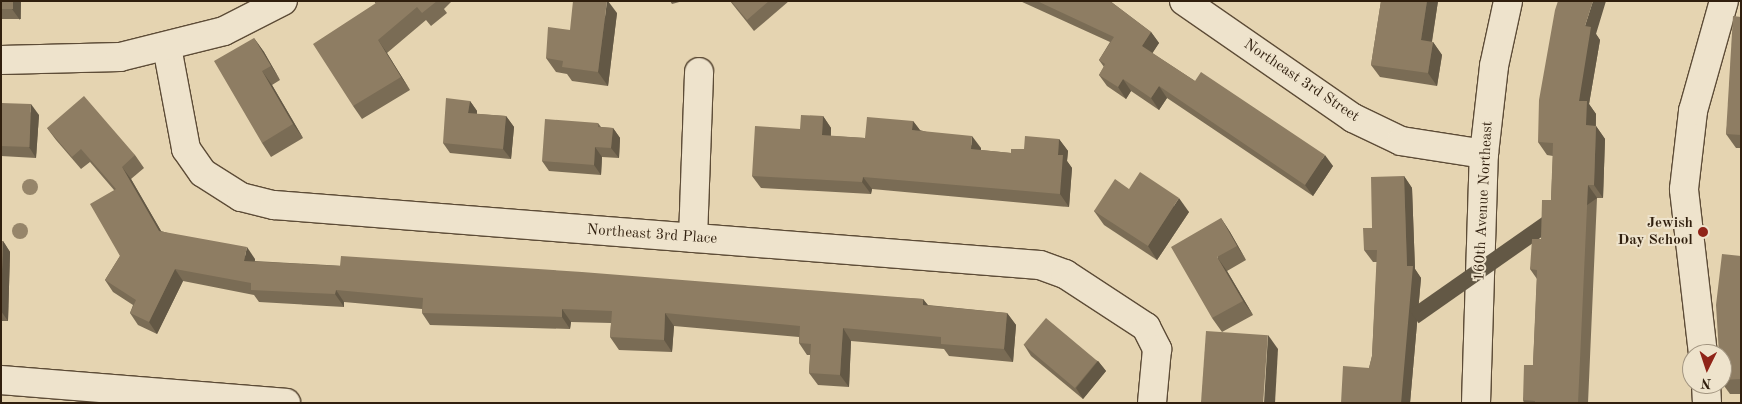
<!DOCTYPE html>
<style>
body{margin:0}
#map{position:relative;width:1742px;height:404px;overflow:hidden;background:#e5d4b1;font-family:"Old Standard TT",serif}
div>[style]{position:absolute}
.roads{filter:drop-shadow(1px 0 #5d4c37) drop-shadow(-1px 0 #5d4c37) drop-shadow(0 1px #5d4c37) drop-shadow(0 -1px #5d4c37)}
.minor>*{height:28px;margin:-14px;padding:0 14px;transform-origin:14px;border-radius:14px;background:#eee3cc}
.trees>*{width:16px;height:16px;margin:-8px;border-radius:50%;background:#96856a}
.wall>*{inset:0;background:#7a6c55;transform-origin:0 0}
.shaded-wall>*{inset:0;background:#635845;transform-origin:0 0}
.building>*{inset:0;background:#8e7d63;transform-origin:0 0}
.dots>*{width:14px;height:14px;translate:-50% -50%;box-sizing:border-box;border:2px solid #eee3cc;border-radius:50%}
span{translate:-50% -50%;white-space:nowrap;text-align:center;line-height:1.15;-webkit-text-stroke:4px #eee3cc;paint-order:stroke}
.street-label{font-size:15px;color:#301f0e}
.poi-label{font-size:15px;color:#301f0e;font-weight:700}
.right{translate:-100% -50%;text-align:right}
.frame{position:absolute;inset:0;border:2px solid #301f0e;pointer-events:none}
.north{position:absolute;left:1682px;top:344px;width:50px;height:50px;box-sizing:border-box;background:#eee3cc;border:1px solid #a29580;border-radius:50%;rotate:184deg;font-size:14px;font-weight:700;line-height:20px;text-align:center;color:#301f0e}
.north::after{content:'';display:block;margin:auto;width:18px;height:22px;background:#8f2418;clip-path:polygon(50% 0,100% 100%,50% 72%,0 100%)}
</style>
<div id="map">
<div class="roads">
<div class="minor">
<i style="left:1184px;top:1px;width:206px;rotate:34.7deg"></i>
<i style="left:1353px;top:118px;width:53px;rotate:25.6deg"></i>
<i style="left:1401px;top:141px;width:84px;rotate:8.9deg"></i>
<i style="left:167px;top:47px;width:104px;rotate:79.4deg"></i>
<i style="left:186px;top:149px;width:29px;rotate:55deg"></i>
<i style="left:203px;top:173px;width:45px;rotate:32.3deg"></i>
<i style="left:241px;top:197px;width:34px;rotate:14deg"></i>
<i style="left:274px;top:205px;width:768px;rotate:4.48deg"></i>
<i style="left:1040px;top:265px;width:27px;rotate:20deg"></i>
<i style="left:1065px;top:274px;width:97px;rotate:33.2deg"></i>
<i style="left:1146px;top:327px;width:25px;rotate:63deg"></i>
<i style="left:1157px;top:349px;width:54px;rotate:95.3deg"></i>
<i style="left:1px;top:60px;width:119px;rotate:-1.4deg"></i>
<i style="left:120px;top:57px;width:107px;rotate:-14deg"></i>
<i style="left:224px;top:31px;width:66px;rotate:-27deg"></i>
<i style="left:693px;top:238px;width:166px;rotate:-87.9deg"></i>
<i style="left:1703px;top:354px;width:166px;rotate:-96.6deg"></i>
<i style="left:1684px;top:189px;width:79px;rotate:-83.4deg"></i>
<i style="left:1693px;top:111px;width:114px;rotate:-74.3deg"></i>
<i style="left:1px;top:380px;width:286px;rotate:4.6deg"></i>
<i style="left:1706px;top:384px;width:19px;rotate:87deg"></i>
<i style="left:1476px;top:403px;width:249px;rotate:-88.2deg"></i>
<i style="left:1484px;top:154px;width:89px;rotate:-83.5deg"></i>
<i style="left:1494px;top:66px;width:66px;rotate:-77.8deg"></i>
</div>
</div>
<div class="trees">
<i style="left:30px;top:187px"></i>
<i style="left:20px;top:231px"></i>
</div>
<div class="wall">
<i style="left:1px;top:1px;width:20px;height:18px"></i>
<i style="clip-path:polygon(374px 1px,452px 1px,444px 9px,447px 13px,431px 26px,426px 20px,387px 53px,410px 90px,362px 119px,353px 106px,376px 4px)"></i>
<i style="clip-path:polygon(670px 1px,683px 1px,672px 4px)"></i>
<i style="clip-path:polygon(730px 1px,789px 1px,754px 31px)"></i>
<i style="clip-path:polygon(1020px 1px,1110px 1px,1151px 32px,1159px 43px,1152px 53px,1195px 81px,1333px 166px,1313px 196px,1167px 98px,1159px 110px,1131px 91px,1126px 99px,1107px 86px,1099px 75px,1104px 67px,1099px 60px,1110px 42px)"></i>
<i style="clip-path:polygon(1381px 1px,1438px 1px,1432px 42px,1433px 42px,1442px 55px,1437px 86px,1380px 77px,1371px 65px)"></i>
<i style="clip-path:polygon(617px 13px,608px 86px,572px 81px,567px 74px,556px 72px,546px 58px,570px 30px)"></i>
<i style="clip-path:polygon(1741px 17px,1741px 148px,1736px 148px,1726px 134px)"></i>
<i style="clip-path:polygon(1596px 34px,1600px 40px,1589px 104px,1596px 114px,1596px 126px,1605px 139px,1603px 198px,1597px 198px,1588px 403px,1524px 403px,1523px 400px,1533px 365px,1537px 279px,1530px 269px,1541px 239px,1551px 200px,1553px 156px,1547px 155px,1538px 142px)"></i>
<i style="clip-path:polygon(254px 38px,264px 52px,280px 80px,272px 85px,303px 138px,271px 157px,262px 143px)"></i>
<i style="clip-path:polygon(470px 101px,477px 111px,477px 114px,506px 116px,514px 127px,511px 159px,450px 153px,443px 143px)"></i>
<i style="clip-path:polygon(1px 103px,39px 115px,36px 158px,1px 156px)"></i>
<i style="clip-path:polygon(823px 116px,831px 128px,831px 136px,865px 138px,913px 121px,920px 130px,981px 148px,981px 150px,1011px 153px,1059px 139px,1068px 151px,1067px 161px,1072px 168px,1069px 207px,872px 189px,871px 194px,761px 188px,752px 176px,800px 129px)"></i>
<i style="clip-path:polygon(598px 123px,601px 127px,613px 128px,620px 138px,619px 158px,602px 157px,601px 175px,549px 171px,542px 161px)"></i>
<i style="clip-path:polygon(47px 128px,135px 155px,144px 168px,131px 179px,161px 231px,255px 259px,255px 261px,923px 299px,928px 305px,1007px 313px,1016px 325px,1013px 362px,949px 356px,944px 349px,851px 341px,849px 387px,818px 385px,809px 373px,810px 355px,807px 355px,799px 343px,799px 337px,674px 326px,672px 352px,619px 350px,610px 337px,611px 323px,571px 322px,570px 329px,430px 325px,422px 313px,422px 309px,344px 302px,344px 307px,259px 302px,254px 295px,183px 281px,157px 334px,138px 325px,130px 313px,133px 305px,113px 292px,105px 280px,120px 256px,114px 190px,90px 162px,81px 169px,56px 140px)"></i>
<i style="clip-path:polygon(1404px 176px,1412px 188px,1415px 269px,1421px 278px,1410px 403px,1341px 403px,1369px 368px,1372px 356px,1377px 262px,1373px 262px,1364px 250px,1372px 228px)"></i>
<i style="clip-path:polygon(1129px 189px,1189px 212px,1157px 260px,1104px 225px,1094px 211px)"></i>
<i style="clip-path:polygon(1221px 218px,1230px 232px,1246px 260px,1227px 271px,1253px 315px,1222px 332px,1212px 318px)"></i>
<i style="clip-path:polygon(1px 241px,3px 241px,10px 252px,8px 321px,1px 321px)"></i>
<i style="clip-path:polygon(1741px 256px,1741px 394px,1730px 394px,1722px 383px,1722px 354px)"></i>
<i style="clip-path:polygon(1024px 345px,1098px 361px,1106px 371px,1083px 399px,1031px 356px)"></i>
</div>
<div class="shaded-wall">
<i style="clip-path:polygon(13px 1px,21px 1px,20px 20px,12px 9px)"></i>
<i style="clip-path:polygon(607px 1px,608px 1px,617px 13px,608px 86px,598px 72px)"></i>
<i style="clip-path:polygon(1427px 1px,1438px 1px,1430px 53px,1421px 40px)"></i>
<i style="clip-path:polygon(1593px 1px,1606px 1px,1596px 34px,1600px 40px,1589px 104px,1596px 114px,1595px 138px,1586px 125px,1579px 101px,1585px 26px)"></i>
<i style="clip-path:polygon(1151px 32px,1159px 43px,1150px 57px,1142px 46px)"></i>
<i style="clip-path:polygon(254px 38px,264px 52px,280px 80px,271px 66px)"></i>
<i style="clip-path:polygon(378px 40px,387px 53px,410px 90px,401px 77px)"></i>
<i style="clip-path:polygon(1433px 42px,1442px 55px,1437px 86px,1428px 73px)"></i>
<i style="clip-path:polygon(262px 71px,272px 85px,303px 138px,293px 124px)"></i>
<i style="clip-path:polygon(1123px 79px,1131px 91px,1126px 99px,1118px 87px)"></i>
<i style="clip-path:polygon(1159px 86px,1167px 98px,1159px 110px,1151px 98px)"></i>
<i style="clip-path:polygon(470px 101px,477px 111px,476px 123px,468px 113px)"></i>
<i style="clip-path:polygon(31px 104px,39px 115px,36px 158px,29px 147px)"></i>
<i style="clip-path:polygon(506px 116px,514px 127px,511px 159px,503px 149px)"></i>
<i style="clip-path:polygon(823px 116px,831px 128px,830px 147px,822px 135px)"></i>
<i style="clip-path:polygon(913px 121px,922px 133px,912px 130px)"></i>
<i style="clip-path:polygon(1596px 126px,1605px 139px,1603px 198px,1594px 185px)"></i>
<i style="clip-path:polygon(613px 128px,620px 138px,619px 158px,611px 148px)"></i>
<i style="clip-path:polygon(972px 136px,981px 148px,980px 162px,971px 149px)"></i>
<i style="clip-path:polygon(1059px 139px,1068px 151px,1067px 161px,1072px 168px,1069px 207px,1060px 194px,1058px 155px)"></i>
<i style="clip-path:polygon(595px 147px,602px 157px,601px 175px,594px 165px)"></i>
<i style="clip-path:polygon(1325px 155px,1333px 166px,1313px 196px,1305px 185px)"></i>
<i style="clip-path:polygon(122px 167px,131px 179px,168px 243px,159px 231px)"></i>
<i style="clip-path:polygon(1404px 176px,1412px 188px,1415px 269px,1421px 278px,1410px 403px,1401px 403px,1407px 266px)"></i>
<i style="clip-path:polygon(863px 177px,872px 189px,871px 194px,862px 182px)"></i>
<i style="left:1588px;top:185px;width:16px;height:218px;rotate:55deg"></i>
<i style="clip-path:polygon(1179px 198px,1189px 212px,1157px 260px,1148px 246px)"></i>
<i style="clip-path:polygon(1221px 218px,1230px 232px,1246px 260px,1237px 246px)"></i>
<i style="clip-path:polygon(3px 241px,10px 252px,8px 321px,1px 311px)"></i>
<i style="clip-path:polygon(247px 247px,255px 259px,253px 273px,244px 261px)"></i>
<i style="clip-path:polygon(1217px 257px,1227px 271px,1253px 315px,1243px 301px)"></i>
<i style="clip-path:polygon(175px 269px,183px 281px,157px 334px,149px 322px)"></i>
<i style="clip-path:polygon(336px 290px,344px 302px,344px 307px,335px 294px)"></i>
<i style="clip-path:polygon(923px 299px,932px 311px,923px 305px)"></i>
<i style="clip-path:polygon(562px 309px,571px 322px,570px 329px,562px 317px)"></i>
<i style="clip-path:polygon(665px 313px,674px 326px,672px 352px,664px 340px)"></i>
<i style="clip-path:polygon(1007px 313px,1016px 325px,1013px 362px,1004px 349px)"></i>
<i style="clip-path:polygon(843px 328px,851px 341px,849px 387px,840px 375px)"></i>
<i style="clip-path:polygon(1268px 335px,1278px 349px,1275px 403px,1264px 403px)"></i>
<i style="clip-path:polygon(1098px 361px,1106px 371px,1083px 399px,1076px 388px)"></i>
</div>
<div class="building">
<i style="left:1px;top:1px;width:12px;height:8px"></i>
<i style="clip-path:polygon(374px 1px,437px 1px,422px 13px,417px 7px,378px 40px,401px 77px,353px 106px,313px 44px,376px 3px)"></i>
<i style="clip-path:polygon(573px 1px,607px 1px,598px 72px,562px 67px,563px 61px,546px 58px,548px 27px,570px 30px)"></i>
<i style="clip-path:polygon(731px 1px,769px 1px,747px 20px)"></i>
<i style="clip-path:polygon(1037px 1px,1110px 1px,1151px 32px,1142px 46px,1195px 81px,1201px 72px,1325px 155px,1305px 185px,1159px 86px,1151px 98px,1123px 79px,1118px 87px,1099px 75px,1105px 64px,1099px 60px,1114px 37px)"></i>
<i style="clip-path:polygon(1381px 1px,1427px 1px,1421px 40px,1433px 42px,1428px 73px,1371px 65px)"></i>
<i style="clip-path:polygon(1558px 1px,1593px 1px,1585px 26px,1591px 27px,1579px 101px,1587px 101px,1586px 125px,1596px 126px,1594px 185px,1588px 185px,1578px 403px,1535px 403px,1535px 401px,1523px 400px,1524px 365px,1533px 365px,1537px 270px,1530px 269px,1532px 239px,1541px 239px,1542px 200px,1551px 200px,1553px 143px,1538px 142px,1539px 100px,1555px 10px)"></i>
<i style="clip-path:polygon(1733px 16px,1741px 17px,1741px 135px,1726px 134px)"></i>
<i style="clip-path:polygon(254px 38px,271px 66px,262px 71px,293px 124px,262px 143px,214px 61px)"></i>
<i style="clip-path:polygon(84px 96px,135px 155px,122px 167px,159px 231px,247px 247px,244px 261px,340px 266px,341px 256px,582px 272px,923px 299px,923px 305px,1007px 313px,1004px 349px,941px 344px,941px 337px,843px 328px,840px 375px,809px 373px,811px 344px,799px 343px,800px 326px,665px 313px,664px 340px,610px 337px,612px 311px,562px 309px,562px 317px,422px 313px,423px 298px,336px 290px,335px 294px,251px 290px,251px 283px,175px 269px,149px 322px,130px 313px,136px 300px,105px 280px,120px 256px,90px 204px,116px 189px,81px 149px,72px 157px,47px 128px)"></i>
<i style="clip-path:polygon(446px 98px,470px 101px,468px 113px,506px 116px,503px 149px,443px 143px)"></i>
<i style="left:1px;top:103px;width:30px;height:43px;rotate:2deg"></i>
<i style="clip-path:polygon(801px 115px,823px 116px,822px 135px,865px 138px,867px 117px,913px 121px,912px 130px,972px 136px,971px 149px,1011px 153px,1011px 149px,1024px 149px,1025px 136px,1059px 139px,1058px 155px,1063px 155px,1060px 194px,863px 177px,862px 182px,752px 176px,755px 126px,800px 129px)"></i>
<i style="clip-path:polygon(545px 119px,598px 123px,598px 127px,613px 128px,611px 148px,595px 147px,594px 165px,542px 161px)"></i>
<i style="clip-path:polygon(1140px 172px,1179px 198px,1148px 246px,1094px 211px,1115px 179px,1129px 189px)"></i>
<i style="clip-path:polygon(1404px 176px,1407px 266px,1413px 266px,1401px 403px,1341px 403px,1343px 366px,1369px 368px,1372px 356px,1377px 250px,1364px 250px,1363px 228px,1372px 228px,1371px 177px)"></i>
<i style="clip-path:polygon(1221px 218px,1237px 246px,1217px 257px,1243px 301px,1212px 318px,1171px 247px)"></i>
<i style="clip-path:polygon(1px 241px,3px 241px,1px 298px)"></i>
<i style="clip-path:polygon(1722px 254px,1741px 256px,1741px 379px,1722px 380px,1722px 354px,1719px 354px,1716px 305px)"></i>
<i style="left:1046px;top:318px;width:67px;height:35px;rotate:40deg"></i>
<i style="left:1206px;top:331px;width:62px;height:72px;rotate:4deg"></i>
</div>
<div class="dots">
<i style="left:1703px;top:232px;background:#8f2418"></i>
</div>
<div class="street-label">
<span style="left:1301px;top:81px;rotate:34deg">Northeast 3rd Street</span>
<span style="left:1484px;top:201px;rotate:-87deg">160th Avenue Northeast</span>
<span style="left:652px;top:235px;rotate:4deg">Northeast 3rd Place</span>
</div>
<div class="poi-label">
<span class="right" style="left:1693px;top:232px">Jewish<br>Day School</span>
</div>
<div class="frame"></div>
<div class="north">N</div>
</div>
